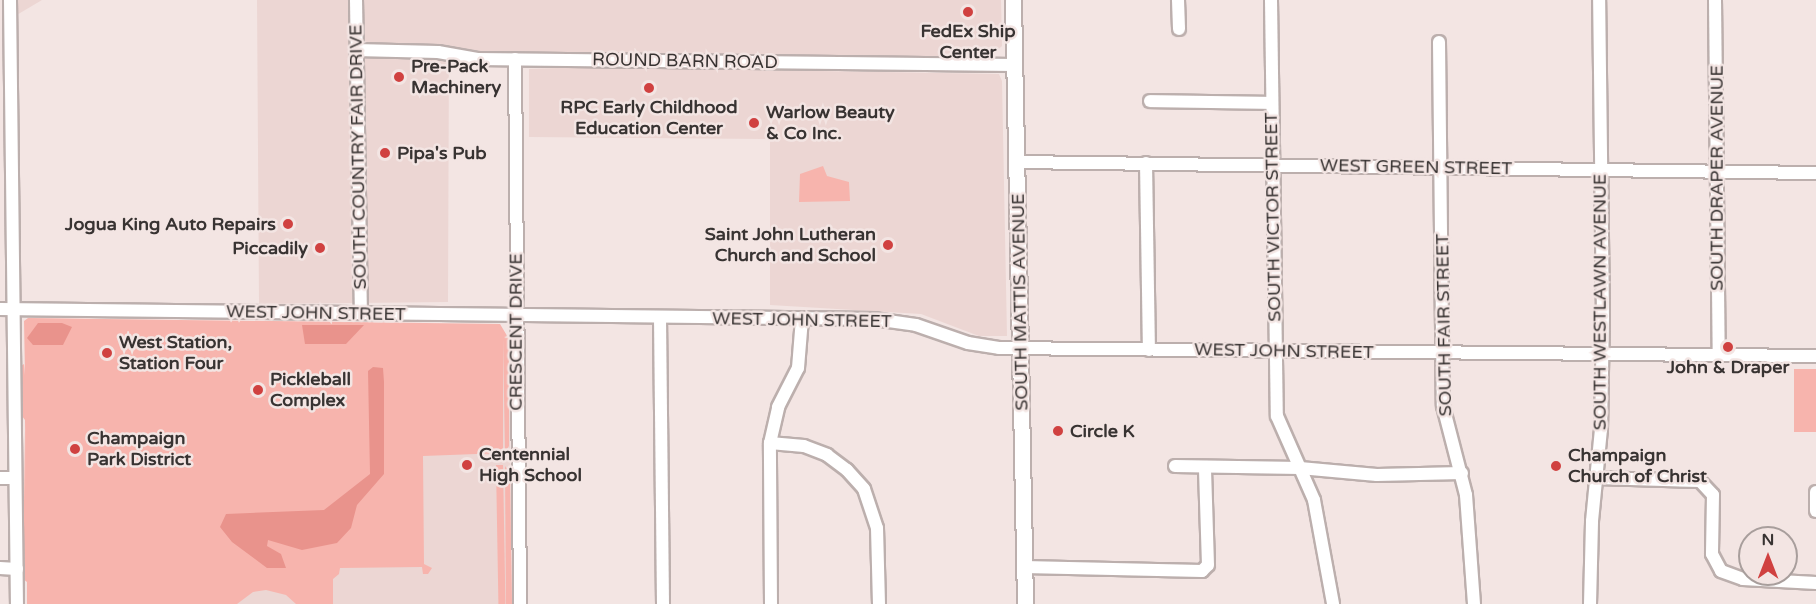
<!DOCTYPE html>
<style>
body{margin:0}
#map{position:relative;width:1816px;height:604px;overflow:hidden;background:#f3e5e3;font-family:"Varela Round",sans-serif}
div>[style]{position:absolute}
.built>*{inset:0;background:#ecd6d3}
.green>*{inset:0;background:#f7b4ad;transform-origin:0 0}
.forest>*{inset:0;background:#e9938c}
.roads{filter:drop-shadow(2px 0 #bcafad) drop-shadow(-2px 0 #bcafad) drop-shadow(0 2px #bcafad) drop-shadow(0 -2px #bcafad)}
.minor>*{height:12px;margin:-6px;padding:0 6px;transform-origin:6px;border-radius:6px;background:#fff}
.major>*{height:15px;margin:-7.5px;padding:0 7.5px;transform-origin:7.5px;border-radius:7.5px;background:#fff}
.dots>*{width:16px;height:16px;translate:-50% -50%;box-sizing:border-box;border:3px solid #f3e5e3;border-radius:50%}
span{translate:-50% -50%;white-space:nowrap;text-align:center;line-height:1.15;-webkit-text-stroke:5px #f3e5e3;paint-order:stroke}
.poi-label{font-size:18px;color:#383332;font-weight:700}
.left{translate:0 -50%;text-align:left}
.right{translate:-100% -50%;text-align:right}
.street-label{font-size:18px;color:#383332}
.north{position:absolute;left:1738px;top:526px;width:60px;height:60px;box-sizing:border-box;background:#f3e5e3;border:2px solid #a89e9c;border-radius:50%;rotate:0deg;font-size:16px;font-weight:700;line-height:24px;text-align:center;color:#383332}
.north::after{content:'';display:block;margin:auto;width:21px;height:27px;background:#d04140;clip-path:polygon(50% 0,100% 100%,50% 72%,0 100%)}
</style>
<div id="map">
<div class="built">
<i style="clip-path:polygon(15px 0,42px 0,15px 16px)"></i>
<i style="clip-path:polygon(257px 0,1001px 0,1002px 46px,990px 57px,976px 58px,485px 52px,449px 46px,448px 302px,259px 304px)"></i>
<i style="clip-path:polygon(586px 67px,999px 74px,1002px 81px,1007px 336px,979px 336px,921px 314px,770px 305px,770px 139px,529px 137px,529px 69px)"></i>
<i style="clip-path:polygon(418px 338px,509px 339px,512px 604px,183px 604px,183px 569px,339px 568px)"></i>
</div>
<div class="green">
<i style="clip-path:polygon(823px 166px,827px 176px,849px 182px,850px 201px,799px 202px,800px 174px)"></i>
<i style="clip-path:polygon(28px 318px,500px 324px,509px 339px,509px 446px,505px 452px,503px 338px,503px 453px,423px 456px,424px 564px,432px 568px,428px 574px,423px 574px,422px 567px,340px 568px,339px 574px,333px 579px,333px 604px,296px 604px,286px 595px,266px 590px,253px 592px,237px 604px,27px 604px,27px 582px,23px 579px,25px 429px,26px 499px,25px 420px,22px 416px,21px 366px,24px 364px,25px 375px,24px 321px)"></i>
<i style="left:1794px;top:369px;width:22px;height:63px"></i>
<i style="left:503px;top:465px;width:139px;height:7px;rotate:89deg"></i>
<i style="clip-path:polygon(505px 466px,510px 474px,512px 604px,506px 604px)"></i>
</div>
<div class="forest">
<i style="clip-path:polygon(38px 323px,62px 323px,72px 327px,63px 345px,33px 345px,27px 338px)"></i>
<i style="clip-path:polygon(302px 325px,364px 325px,346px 344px,305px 344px)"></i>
<i style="clip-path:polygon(373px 367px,383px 368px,384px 382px,384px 474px,357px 505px,351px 528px,337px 543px,302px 550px,268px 540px,267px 546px,281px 554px,286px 568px,267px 568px,232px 542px,220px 527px,226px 514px,324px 510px,370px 474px,368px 371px)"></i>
</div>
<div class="roads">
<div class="minor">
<i style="left:10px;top:0;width:604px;rotate:89.34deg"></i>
<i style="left:356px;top:0;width:313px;rotate:89.1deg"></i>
<i style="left:1178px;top:0;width:29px;rotate:88deg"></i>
<i style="left:1271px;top:0;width:416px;rotate:89.2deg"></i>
<i style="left:1277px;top:416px;width:92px;rotate:66.2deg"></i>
<i style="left:1314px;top:500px;width:106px;rotate:79.6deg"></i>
<i style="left:1715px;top:0;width:356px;rotate:89.4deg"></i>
<i style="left:1439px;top:42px;width:364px;rotate:89.4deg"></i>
<i style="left:1443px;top:406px;width:92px;rotate:75.5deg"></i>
<i style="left:1466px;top:495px;width:109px;rotate:85.8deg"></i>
<i style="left:356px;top:50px;width:82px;rotate:1.4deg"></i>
<i style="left:438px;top:52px;width:40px;rotate:10deg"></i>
<i style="left:477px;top:59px;width:537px;rotate:0.64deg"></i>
<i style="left:515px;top:59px;width:545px;rotate:89.47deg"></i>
<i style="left:1150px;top:101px;width:121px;rotate:0.9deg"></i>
<i style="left:1016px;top:162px;width:800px;rotate:0.79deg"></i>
<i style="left:1146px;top:163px;width:187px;rotate:89.1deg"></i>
<i style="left:0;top:309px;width:874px;rotate:0.66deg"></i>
<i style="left:874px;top:319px;width:42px;rotate:8.1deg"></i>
<i style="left:916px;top:325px;width:55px;rotate:19.1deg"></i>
<i style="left:968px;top:343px;width:31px;rotate:9deg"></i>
<i style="left:999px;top:348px;width:817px;rotate:0.56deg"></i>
<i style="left:660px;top:317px;width:287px;rotate:89.4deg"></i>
<i style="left:770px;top:443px;width:34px;rotate:5deg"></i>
<i style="left:804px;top:446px;width:25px;rotate:21deg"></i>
<i style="left:827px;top:455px;width:25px;rotate:37deg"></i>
<i style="left:847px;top:470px;width:25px;rotate:48deg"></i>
<i style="left:864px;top:489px;width:41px;rotate:71.6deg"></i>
<i style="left:877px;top:528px;width:76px;rotate:88.5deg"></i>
<i style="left:1175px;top:466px;width:125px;rotate:0.9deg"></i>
<i style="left:1300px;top:468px;width:77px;rotate:5.2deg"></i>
<i style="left:1377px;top:475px;width:85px;rotate:-1.3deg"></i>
<i style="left:0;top:478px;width:15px"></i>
<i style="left:1597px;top:478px;width:103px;rotate:1.7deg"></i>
<i style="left:1700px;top:481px;width:19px;rotate:47deg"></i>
<i style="left:1713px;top:495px;width:59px;rotate:91deg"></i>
<i style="left:1712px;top:554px;width:19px;rotate:62deg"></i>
<i style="left:1721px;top:571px;width:23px;rotate:20deg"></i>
<i style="left:1743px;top:579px;width:73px;rotate:3.1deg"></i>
<i style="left:1816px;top:492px;width:19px;rotate:90deg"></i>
<i style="left:1024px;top:567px;width:178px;rotate:1.3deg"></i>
<i style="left:1202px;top:571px;width:8px;rotate:-45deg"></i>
<i style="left:1208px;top:565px;width:98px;rotate:-91.8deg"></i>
<i style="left:0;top:568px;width:17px;rotate:3deg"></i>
<i style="left:771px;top:604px;width:161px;rotate:-90.4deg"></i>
<i style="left:770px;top:443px;width:37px;rotate:-77deg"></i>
<i style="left:778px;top:407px;width:44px;rotate:-62.9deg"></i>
<i style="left:798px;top:368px;width:50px;rotate:-85.4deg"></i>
<i style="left:1590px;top:604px;width:83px;rotate:-88.6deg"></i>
<i style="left:1592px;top:521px;width:91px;rotate:-84.4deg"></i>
<i style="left:1601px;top:430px;width:113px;rotate:-89deg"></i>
<i style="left:1603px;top:317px;width:317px;rotate:-90.7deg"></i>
</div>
<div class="major">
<i style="left:1013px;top:0;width:604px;rotate:88.86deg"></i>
</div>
</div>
<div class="dots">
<i style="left:968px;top:12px;background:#d04140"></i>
<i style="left:399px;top:77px;background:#d04140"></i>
<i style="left:649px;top:88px;background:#d04140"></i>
<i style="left:754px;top:123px;background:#d04140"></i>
<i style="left:385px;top:153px;background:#d04140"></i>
<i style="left:288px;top:224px;background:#d04140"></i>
<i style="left:888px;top:245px;background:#d04140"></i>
<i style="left:320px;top:248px;background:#d04140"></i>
<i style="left:1728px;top:347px;background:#d04140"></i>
<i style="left:107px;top:353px;background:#d04140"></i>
<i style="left:258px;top:390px;background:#d04140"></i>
<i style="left:1058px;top:431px;background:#d04140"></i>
<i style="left:75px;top:449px;background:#d04140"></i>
<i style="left:467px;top:465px;background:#d04140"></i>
<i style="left:1556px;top:466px;background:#d04140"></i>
</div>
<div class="poi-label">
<span style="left:968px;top:42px">FedEx Ship<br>Center</span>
<span class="left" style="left:411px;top:77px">Pre-Pack<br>Machinery</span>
<span style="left:649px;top:118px">RPC Early Childhood<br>Education Center</span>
<span class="left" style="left:766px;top:123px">Warlow Beauty<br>&amp; Co Inc.</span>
<span class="left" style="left:397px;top:153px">Pipa's Pub</span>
<span class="right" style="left:276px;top:224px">Jogua King Auto Repairs</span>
<span class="right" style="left:876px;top:245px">Saint John Lutheran<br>Church and School</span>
<span class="right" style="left:308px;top:248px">Piccadily</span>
<span class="left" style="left:119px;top:353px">West Station,<br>Station Four</span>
<span style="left:1728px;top:367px">John &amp; Draper</span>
<span class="left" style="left:270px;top:390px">Pickleball<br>Complex</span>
<span class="left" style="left:1070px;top:431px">Circle K</span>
<span class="left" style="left:87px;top:449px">Champaign<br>Park District</span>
<span class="left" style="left:479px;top:465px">Centennial<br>High School</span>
<span class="left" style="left:1568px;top:466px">Champaign<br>Church of Christ</span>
</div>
<div class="street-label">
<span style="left:685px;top:61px;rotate:1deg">ROUND BARN ROAD</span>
<span style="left:358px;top:157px;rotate:-91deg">SOUTH COUNTRY FAIR DRIVE</span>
<span style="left:1416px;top:167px;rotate:1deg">WEST GREEN STREET</span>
<span style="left:1717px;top:178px;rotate:-90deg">SOUTH DRAPER AVENUE</span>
<span style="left:1273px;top:217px;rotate:-91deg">SOUTH VICTOR STREET</span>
<span style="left:1020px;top:302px;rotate:-91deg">SOUTH MATTIS AVENUE</span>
<span style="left:1600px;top:302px;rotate:-90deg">SOUTH WESTLAWN AVENUE</span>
<span style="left:316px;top:313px;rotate:1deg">WEST JOHN STREET</span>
<span style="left:802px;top:320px;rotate:1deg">WEST JOHN STREET</span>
<span style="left:1444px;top:325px;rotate:-91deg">SOUTH FAIR STREET</span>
<span style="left:516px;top:332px;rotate:-90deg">CRESCENT DRIVE</span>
<span style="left:1284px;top:351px;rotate:1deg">WEST JOHN STREET</span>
</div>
<div class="north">N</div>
</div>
